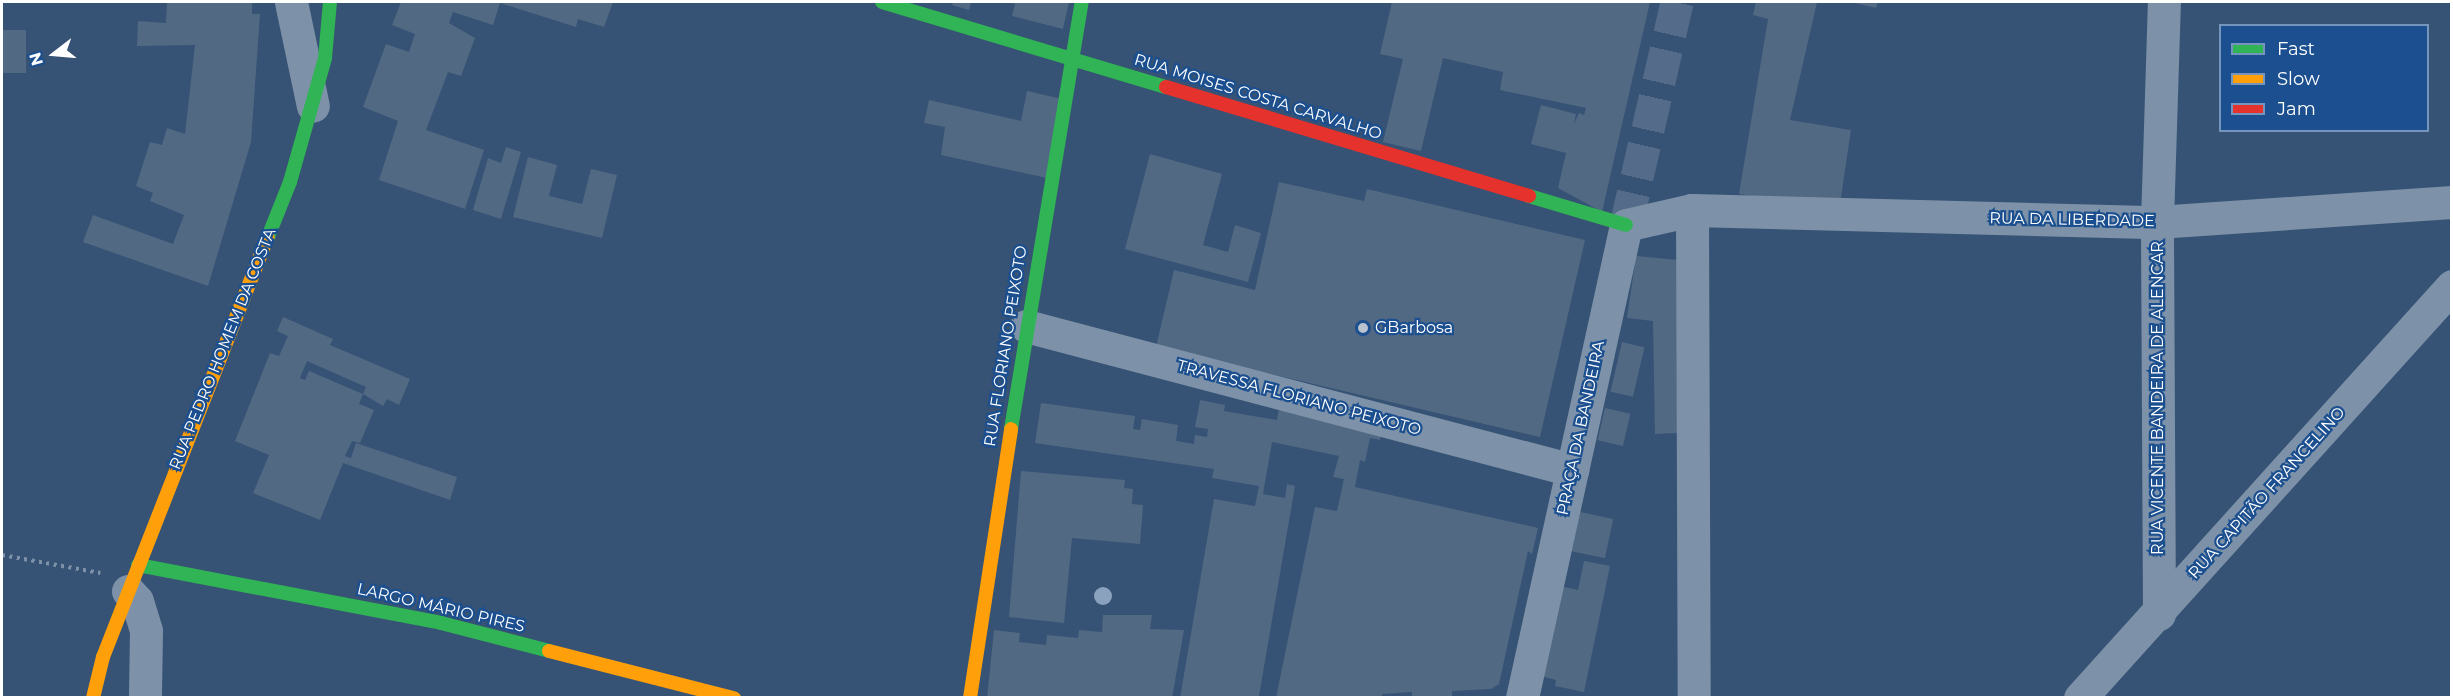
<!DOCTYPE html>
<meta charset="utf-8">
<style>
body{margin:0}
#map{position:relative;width:2453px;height:699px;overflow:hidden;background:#365274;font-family:Montserrat,sans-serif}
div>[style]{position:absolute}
.building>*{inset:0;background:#526984;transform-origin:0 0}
.street-tunnel>*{height:33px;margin-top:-16.5px;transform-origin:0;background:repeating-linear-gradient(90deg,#546c89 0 33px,transparent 0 49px)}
.path>*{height:4px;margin-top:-2px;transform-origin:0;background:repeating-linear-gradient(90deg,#7d92a8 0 3px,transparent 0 7.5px)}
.street>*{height:33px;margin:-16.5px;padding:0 16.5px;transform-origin:16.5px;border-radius:16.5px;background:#7d92a8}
.fast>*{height:14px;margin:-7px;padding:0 7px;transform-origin:7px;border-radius:7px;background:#30b455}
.slow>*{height:14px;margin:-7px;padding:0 7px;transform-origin:7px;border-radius:7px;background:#ff9f0a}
.jam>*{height:14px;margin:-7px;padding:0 7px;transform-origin:7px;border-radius:7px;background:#e5322d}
.trees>*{width:18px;height:18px;margin:-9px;border-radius:50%;background:#8aa2be}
.dots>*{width:16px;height:16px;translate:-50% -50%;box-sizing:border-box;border:3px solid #1b4f8f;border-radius:50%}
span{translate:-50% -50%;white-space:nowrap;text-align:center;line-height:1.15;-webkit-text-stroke:4.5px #1b4f8f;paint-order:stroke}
.street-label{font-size:16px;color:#fff}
.poi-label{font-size:16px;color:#fff}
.left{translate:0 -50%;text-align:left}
.frame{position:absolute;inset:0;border:3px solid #fff;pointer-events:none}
.legend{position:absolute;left:2219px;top:24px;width:210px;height:108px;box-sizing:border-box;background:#1b4f8f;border:2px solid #7695bc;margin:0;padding:8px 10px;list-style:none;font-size:18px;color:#fff}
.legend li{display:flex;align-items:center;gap:12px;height:30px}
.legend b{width:30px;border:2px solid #7695bc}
.north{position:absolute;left:24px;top:24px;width:60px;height:60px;-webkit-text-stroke:4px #1b4f8f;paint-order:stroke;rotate:254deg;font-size:16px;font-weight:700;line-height:24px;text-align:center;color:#fff}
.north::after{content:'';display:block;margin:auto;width:21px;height:27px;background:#fff;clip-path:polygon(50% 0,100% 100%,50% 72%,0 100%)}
</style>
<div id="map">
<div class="building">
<i style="clip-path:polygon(167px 2px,252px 2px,252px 14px,260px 14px,251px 142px,208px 286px,83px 242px,93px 215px,173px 244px,184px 215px,150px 201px,153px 193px,136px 186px,150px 142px,162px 145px,167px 128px,185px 134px,195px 45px,137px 46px,138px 21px,166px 23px)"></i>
<i style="clip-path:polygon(401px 2px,613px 2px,604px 27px,578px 19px,576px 27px,500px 3px,493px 25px,453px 12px,449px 23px,475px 38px,461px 76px,448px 72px,426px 130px,484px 150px,465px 209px,379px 180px,398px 121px,363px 107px,386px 44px,409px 52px,415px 34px,392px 25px)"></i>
<i style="clip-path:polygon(953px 2px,971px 2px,969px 10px,952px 5px)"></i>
<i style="clip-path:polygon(1008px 2px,1069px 2px,1063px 29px,1012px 16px,1015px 4px)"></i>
<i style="clip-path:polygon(1392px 2px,1650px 2px,1602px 212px,1558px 188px,1566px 153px,1531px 144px,1541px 105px,1576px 114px,1574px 124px,1579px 113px,1584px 115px,1586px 108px,1500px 90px,1503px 72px,1443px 58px,1421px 151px,1383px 142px,1403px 59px,1380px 54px)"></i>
<i style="clip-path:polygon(1756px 2px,1817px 2px,1790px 120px,1851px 130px,1839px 210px,1739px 194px,1768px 19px,1753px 15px)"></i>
<i style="clip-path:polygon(1851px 2px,1878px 2px,1876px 8px)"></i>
<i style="left:2px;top:30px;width:24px;height:43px"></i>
<i style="clip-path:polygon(1027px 91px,1062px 99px,1047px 178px,941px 155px,945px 127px,924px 123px,929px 100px,1021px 121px)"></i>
<i style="clip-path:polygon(506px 147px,521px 152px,501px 219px,473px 210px,488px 158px,501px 163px)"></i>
<i style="clip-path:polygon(1150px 154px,1222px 174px,1203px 245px,1228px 252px,1235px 225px,1261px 233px,1248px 282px,1125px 249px)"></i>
<i style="clip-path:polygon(528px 157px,557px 165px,549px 196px,582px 204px,591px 169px,617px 175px,602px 238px,513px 217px)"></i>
<i style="clip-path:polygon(1279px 182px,1364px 201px,1367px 189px,1585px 240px,1540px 437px,1156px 347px,1174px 270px,1255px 290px)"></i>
<i style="clip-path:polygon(1636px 256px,1678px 260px,1677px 433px,1655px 434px,1653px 321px,1627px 318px)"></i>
<i style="clip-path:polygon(evenodd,283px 317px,333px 339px,330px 345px,410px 379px,399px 405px,387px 399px,383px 406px,363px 394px,359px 404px,374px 410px,360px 443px,352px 441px,345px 456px,351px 458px,356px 443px,457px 477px,450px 500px,343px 463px,320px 520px,253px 493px,269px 455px,235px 441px,270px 353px,279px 356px,288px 336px,277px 331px,283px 317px,307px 361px,366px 387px,363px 394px,309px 371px,305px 380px,300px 378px,307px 361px)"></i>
<i style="left:1622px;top:342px;width:23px;height:51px;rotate:13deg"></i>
<i style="clip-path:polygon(1200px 400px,1225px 405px,1224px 411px,1277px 420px,1280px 403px,1383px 425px,1380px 440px,1370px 438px,1365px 462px,1360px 460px,1355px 487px,1538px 528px,1532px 554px,1528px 551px,1499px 684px,1491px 689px,1452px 691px,1452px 698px,1412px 698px,1412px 692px,1382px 694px,1382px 698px,1276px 698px,1315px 507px,1337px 511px,1344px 479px,1333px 477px,1339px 456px,1272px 442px,1263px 494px,1285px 498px,1287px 484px,1295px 486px,1259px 696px,1180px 698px,1214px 499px,1255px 506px,1259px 486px,1212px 478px,1214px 469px,1035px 443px,1041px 403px,1135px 416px,1133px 429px,1140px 430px,1142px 419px,1178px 425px,1176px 441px,1194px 444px,1195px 435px,1207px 437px,1208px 429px,1195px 427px)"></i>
<i style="left:1605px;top:408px;width:26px;height:33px;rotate:13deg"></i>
<i style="clip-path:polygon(1021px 471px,1125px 480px,1124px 488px,1133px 489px,1132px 504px,1143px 505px,1140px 544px,1072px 538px,1064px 623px,1009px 617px)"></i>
<i style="left:1580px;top:512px;width:34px;height:40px;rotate:12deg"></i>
<i style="clip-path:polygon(1584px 561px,1610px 566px,1584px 692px,1555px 686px,1556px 680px,1541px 676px,1560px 586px,1578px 590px)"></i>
<i style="clip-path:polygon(1103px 615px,1152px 615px,1150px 629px,1184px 630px,1172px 698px,987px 698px,994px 630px,1020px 633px,1019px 642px,1046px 645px,1047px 635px,1078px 638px,1079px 630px,1102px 632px)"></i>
</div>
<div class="street-tunnel">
<i style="left:1626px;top:225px;width:229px;rotate:-77.1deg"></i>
</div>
<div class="path">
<i style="left:2px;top:555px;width:100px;rotate:10.4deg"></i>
</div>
<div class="street">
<i style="left:291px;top:2px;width:106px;rotate:78.1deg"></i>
<i style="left:1692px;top:210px;width:488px;rotate:89.8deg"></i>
<i style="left:1026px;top:326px;width:565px;rotate:14.77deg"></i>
<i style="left:128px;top:591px;width:13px;rotate:48deg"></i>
<i style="left:137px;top:601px;width:31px;rotate:73deg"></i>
<i style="left:146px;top:631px;width:67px;rotate:90.9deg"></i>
<i style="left:2159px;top:614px;width:392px;rotate:-90.3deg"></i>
<i style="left:2157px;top:222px;width:220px;rotate:-88.2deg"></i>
<i style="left:1522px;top:698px;width:484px;rotate:-77.6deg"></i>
<i style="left:1626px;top:225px;width:68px;rotate:-12.8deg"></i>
<i style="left:1692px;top:210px;width:465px;rotate:1.5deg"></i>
<i style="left:2157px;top:222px;width:296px;rotate:-3.9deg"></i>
<i style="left:2080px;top:698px;width:555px;rotate:-47.92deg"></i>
</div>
<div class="fast">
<i style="left:882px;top:2px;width:296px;rotate:16.7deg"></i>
<i style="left:1529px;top:196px;width:101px;rotate:16.6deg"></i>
<i style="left:268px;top:237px;width:59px;rotate:-68.2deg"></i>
<i style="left:290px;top:182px;width:129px;rotate:-74.2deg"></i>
<i style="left:325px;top:58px;width:56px;rotate:-84.9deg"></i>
<i style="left:1011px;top:429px;width:433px;rotate:-80.6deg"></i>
<i style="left:138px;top:565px;width:309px;rotate:10.8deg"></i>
<i style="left:441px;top:623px;width:112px;rotate:14.5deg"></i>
</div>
<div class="slow">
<i style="left:549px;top:651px;width:191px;rotate:14.3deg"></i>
<i style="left:93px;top:698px;width:42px;rotate:-76.3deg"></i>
<i style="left:103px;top:657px;width:451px;rotate:-68.6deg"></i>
<i style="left:970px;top:698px;width:272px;rotate:-81.3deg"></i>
</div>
<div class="jam">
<i style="left:1166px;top:87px;width:379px;rotate:16.7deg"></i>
</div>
<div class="trees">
<i style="left:1103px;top:596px"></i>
</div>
<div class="dots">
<i style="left:1363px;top:328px;background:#b9c2ce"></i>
</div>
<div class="street-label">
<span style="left:1258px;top:97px;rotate:17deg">RUA MOISES COSTA CARVALHO</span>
<span style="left:2072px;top:220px;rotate:1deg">RUA DA LIBERDADE</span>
<span style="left:1006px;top:346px;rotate:-81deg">RUA FLORIANO PEIXOTO</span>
<span style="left:223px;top:349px;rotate:-68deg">RUA PEDRO HOMEM DA COSTA</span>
<span style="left:1299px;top:398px;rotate:15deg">TRAVESSA FLORIANO PEIXOTO</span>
<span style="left:2158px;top:398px;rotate:-90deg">RUA VICENTE BANDEIRA DE ALENCAR</span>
<span style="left:1581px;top:428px;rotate:-78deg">PRAÇA DA BANDEIRA</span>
<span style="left:2267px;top:493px;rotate:-48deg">RUA CAPITÃO FRANCELINO</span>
<span style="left:441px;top:608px;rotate:13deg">LARGO MÁRIO PIRES</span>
</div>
<div class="poi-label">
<span class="left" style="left:1375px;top:328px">GBarbosa</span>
</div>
<div class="frame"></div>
<ul class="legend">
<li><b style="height:8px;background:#30b455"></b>Fast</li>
<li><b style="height:8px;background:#ff9f0a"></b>Slow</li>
<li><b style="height:8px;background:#e5322d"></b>Jam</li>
</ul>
<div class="north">N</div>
</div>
